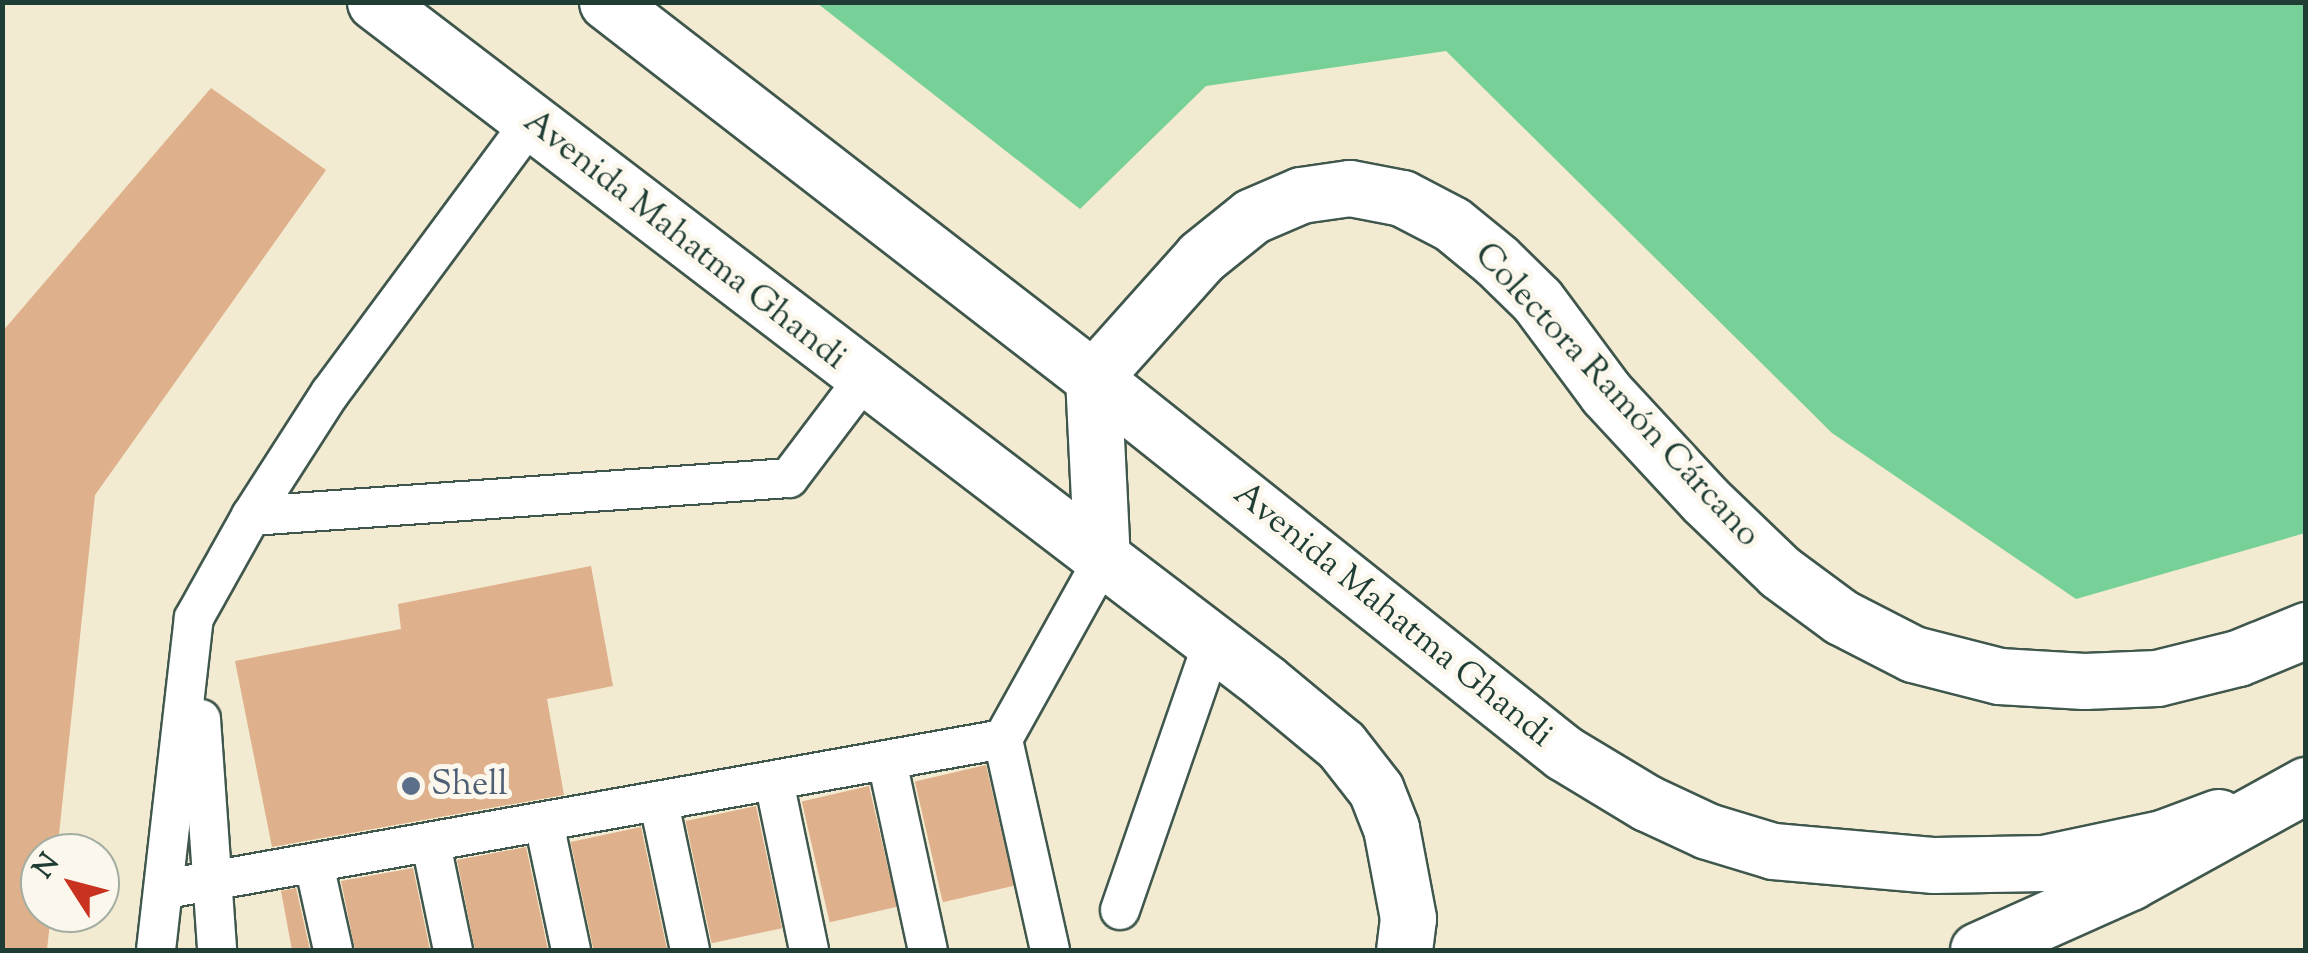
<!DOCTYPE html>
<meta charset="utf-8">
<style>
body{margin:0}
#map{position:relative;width:2308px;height:953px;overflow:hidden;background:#f2ead1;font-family:"Sorts Mill Goudy",serif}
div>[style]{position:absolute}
.green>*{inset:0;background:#76d097}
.building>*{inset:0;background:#deb08b;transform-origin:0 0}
.roads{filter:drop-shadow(2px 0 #3f574c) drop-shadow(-2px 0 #3f574c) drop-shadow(0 2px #3f574c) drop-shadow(0 -2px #3f574c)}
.service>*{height:38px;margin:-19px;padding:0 19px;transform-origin:19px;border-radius:19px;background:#fff}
.secondary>*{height:55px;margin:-27.5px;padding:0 27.5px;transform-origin:27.5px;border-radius:27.5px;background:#fff}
.primary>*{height:55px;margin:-27.5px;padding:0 27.5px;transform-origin:27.5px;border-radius:27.5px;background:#fff}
.dots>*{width:28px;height:28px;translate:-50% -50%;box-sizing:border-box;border:5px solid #fbf7ec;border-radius:50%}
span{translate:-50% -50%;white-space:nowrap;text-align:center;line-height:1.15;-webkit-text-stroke:10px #fbf7ec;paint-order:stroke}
.street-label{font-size:35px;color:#1f3d34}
.service-label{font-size:35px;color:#4e5e75}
.left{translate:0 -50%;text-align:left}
.frame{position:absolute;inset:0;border:5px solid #1f3d34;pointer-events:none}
.north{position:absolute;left:20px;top:833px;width:100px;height:100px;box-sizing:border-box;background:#fbf7ec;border:2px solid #a3ada2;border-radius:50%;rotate:306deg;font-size:28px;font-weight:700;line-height:40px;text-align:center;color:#1f3d34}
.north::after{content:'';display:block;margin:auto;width:35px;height:45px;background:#c8321e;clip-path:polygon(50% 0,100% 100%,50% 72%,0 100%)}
</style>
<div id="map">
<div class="green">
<i style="clip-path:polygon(817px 3px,2305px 3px,2305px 533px,2076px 599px,1832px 433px,1446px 51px,1206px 86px,1080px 209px)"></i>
</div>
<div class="building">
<i style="clip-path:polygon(211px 88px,326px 170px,95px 495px,57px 853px,40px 853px,40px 913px,51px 913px,47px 950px,2px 950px,2px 332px)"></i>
<i style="clip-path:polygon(591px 566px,613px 686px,547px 699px,564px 795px,272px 847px,235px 661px,401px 629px,398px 604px)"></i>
<i style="left:986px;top:765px;width:124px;height:73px;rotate:77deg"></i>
<i style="left:869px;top:786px;width:124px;height:69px;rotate:77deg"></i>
<i style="left:756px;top:806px;width:125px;height:72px;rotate:78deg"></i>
<i style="left:641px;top:827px;width:124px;height:72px;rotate:78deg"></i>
<i style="clip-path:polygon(526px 847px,548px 950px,475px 950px,457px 860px)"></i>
<i style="clip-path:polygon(413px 868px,430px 950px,355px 950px,341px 881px)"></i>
<i style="clip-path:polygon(296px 888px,310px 950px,292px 950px,281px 891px)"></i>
</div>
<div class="roads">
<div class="service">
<i style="left:530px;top:123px;width:336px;rotate:126.5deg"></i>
<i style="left:330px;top:393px;width:146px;rotate:122.7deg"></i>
<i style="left:251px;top:516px;width:539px;rotate:-4.04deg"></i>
<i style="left:789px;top:478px;width:123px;rotate:-52.9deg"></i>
<i style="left:201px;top:719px;width:232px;rotate:86deg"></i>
<i style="left:887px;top:761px;width:193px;rotate:77.8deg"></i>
<i style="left:774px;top:781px;width:173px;rotate:78.3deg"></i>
<i style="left:659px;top:803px;width:150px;rotate:78.1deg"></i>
<i style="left:544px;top:823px;width:130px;rotate:78deg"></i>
<i style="left:431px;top:844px;width:108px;rotate:78.3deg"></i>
<i style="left:314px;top:864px;width:88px;rotate:77.5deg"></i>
<i style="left:166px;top:889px;width:850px;rotate:-10.16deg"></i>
<i style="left:1120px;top:910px;width:281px;rotate:-70.9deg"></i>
<i style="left:156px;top:950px;width:334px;rotate:-83.5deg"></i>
<i style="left:194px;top:618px;width:117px;rotate:-60.8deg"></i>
<i style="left:1050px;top:950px;width:216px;rotate:-102.6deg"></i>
<i style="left:1003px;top:739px;width:204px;rotate:-60.9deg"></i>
</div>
<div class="secondary">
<i style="left:375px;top:2px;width:1120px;rotate:37.38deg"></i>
<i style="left:1265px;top:682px;width:99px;rotate:39.7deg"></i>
<i style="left:1341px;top:745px;width:57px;rotate:52.1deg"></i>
<i style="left:1376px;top:790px;width:41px;rotate:68.5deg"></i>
<i style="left:1391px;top:828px;width:92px;rotate:79.3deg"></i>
<i style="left:1408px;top:918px;width:32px;rotate:97deg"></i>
<i style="left:607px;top:2px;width:614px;rotate:37.73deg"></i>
<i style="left:1093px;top:378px;width:602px;rotate:38.53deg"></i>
<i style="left:1564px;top:753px;width:97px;rotate:31.1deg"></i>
<i style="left:1647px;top:803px;width:66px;rotate:25deg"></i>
<i style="left:1707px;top:831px;width:69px;rotate:16.9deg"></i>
<i style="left:1773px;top:851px;width:162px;rotate:5deg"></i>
<i style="left:1934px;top:865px;width:110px;rotate:-1deg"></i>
<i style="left:2044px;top:863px;width:121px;rotate:-12deg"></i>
<i style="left:2162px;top:838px;width:60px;rotate:-20.6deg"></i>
<i style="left:1102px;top:561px;width:183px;rotate:-92.8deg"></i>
<i style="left:1093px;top:378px;width:162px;rotate:-48.2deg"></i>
<i style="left:1201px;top:257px;width:65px;rotate:-38.8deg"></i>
<i style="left:1252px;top:216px;width:53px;rotate:-23.2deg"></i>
<i style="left:1301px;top:195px;width:49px;rotate:-8.1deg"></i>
<i style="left:1350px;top:188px;width:53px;rotate:10.9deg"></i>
<i style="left:1402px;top:198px;width:56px;rotate:27.5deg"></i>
<i style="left:1452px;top:224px;width:57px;rotate:39.3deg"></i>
<i style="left:1496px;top:260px;width:57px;rotate:44.3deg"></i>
<i style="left:1537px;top:300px;width:116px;rotate:53.4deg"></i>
<i style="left:1606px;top:393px;width:146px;rotate:47.2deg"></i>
<i style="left:1705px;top:500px;width:104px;rotate:43.8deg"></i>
<i style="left:1780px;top:572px;width:76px;rotate:36.4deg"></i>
<i style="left:1841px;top:617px;width:81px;rotate:27.2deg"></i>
<i style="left:1913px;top:654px;width:89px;rotate:14.3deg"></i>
<i style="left:1999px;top:676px;width:85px;rotate:3.4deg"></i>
<i style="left:2084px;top:681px;width:73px;rotate:-2.4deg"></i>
<i style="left:2157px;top:678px;width:83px;rotate:-13.9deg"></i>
<i style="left:2238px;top:658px;width:74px;rotate:-22.4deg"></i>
</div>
<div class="primary">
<i style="left:1978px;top:950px;width:167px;rotate:-24.1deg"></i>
<i style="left:2130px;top:882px;width:201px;rotate:-28.9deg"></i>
</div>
</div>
<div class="dots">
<i style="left:411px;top:786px;background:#5c6f8a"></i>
</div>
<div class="street-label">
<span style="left:684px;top:241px;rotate:38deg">Avenida Mahatma Ghandi</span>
<span style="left:1616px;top:396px;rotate:47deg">Colectora Ramón Cárcano</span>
<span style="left:1392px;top:616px;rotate:39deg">Avenida Mahatma Ghandi</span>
</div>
<div class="service-label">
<span class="left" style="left:431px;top:786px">Shell</span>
</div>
<div class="frame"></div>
<div class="north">N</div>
</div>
